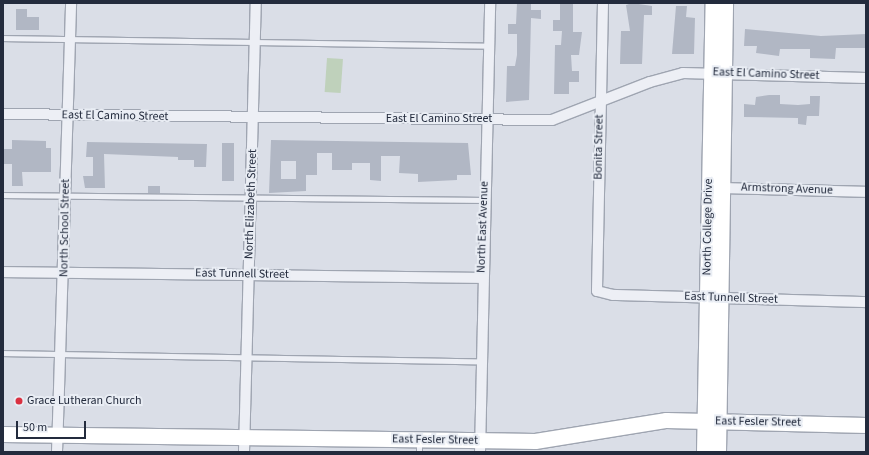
<!DOCTYPE html>
<style>
body{margin:0}
#map{position:relative;width:869px;height:455px;overflow:hidden;background:#dadee7;font-family:"Source Sans 3",sans-serif}
div>[style]{position:absolute}
.green>*{inset:0;background:#bfd1bb;transform-origin:0 0}
.building>*{inset:0;background:#b1b7c4;transform-origin:0 0}
.roads{filter:drop-shadow(1px 0 #9fa5b1) drop-shadow(-1px 0 #9fa5b1) drop-shadow(0 1px #9fa5b1) drop-shadow(0 -1px #9fa5b1)}
.lane>*{height:5px;margin:-2.5px;padding:0 2.5px;transform-origin:2.5px;border-radius:2.5px;background:#edeff5}
.street>*{height:10px;margin:-5px;padding:0 5px;transform-origin:5px;border-radius:5px;background:#edeff5}
.secondary>*{height:15px;margin:-7.5px;padding:0 7.5px;transform-origin:7.5px;border-radius:7.5px;background:#fff}
.dots>*{width:11px;height:11px;translate:-50% -50%;box-sizing:border-box;border:2px solid #e9edf4;border-radius:50%}
span{translate:-50% -50%;white-space:nowrap;text-align:center;line-height:1.15;-webkit-text-stroke:4px #e9edf4;paint-order:stroke}
.street-label{font-size:12px;color:#232b3d}
.poi-label{font-size:12px;color:#232b3d}
.left{translate:0 -50%;text-align:left}
.frame{position:absolute;inset:0;border:4px solid #232b3d;pointer-events:none}
.scale{position:absolute;left:16px;top:421px;width:70px;height:18px;box-sizing:border-box;border:2px solid #232b3d;border-top:0;padding-left:5px;font-size:12px;line-height:14px;white-space:nowrap;color:#232b3d;-webkit-text-stroke:3px #e9edf4;paint-order:stroke}
</style>
<div id="map">
<div class="green">
<i style="left:327px;top:58px;width:16px;height:34px;rotate:4deg"></i>
</div>
<div class="building">
<i style="clip-path:polygon(517px 3px,531px 3px,531px 10px,541px 10px,541px 19px,531px 18px,529px 100px,506px 102px,507px 66px,515px 66px,517px 55px,517px 34px,508px 34px,508px 24px,516px 24px)"></i>
<i style="clip-path:polygon(560px 3px,573px 3px,573px 32px,582px 32px,579px 55px,571px 55px,572px 71px,579px 71px,579px 82px,569px 82px,569px 94px,554px 94px,555px 45px,561px 45px,562px 31px,553px 31px,553px 20px,560px 20px)"></i>
<i style="clip-path:polygon(632px 3px,652px 6px,652px 15px,644px 15px,642px 64px,620px 64px,621px 31px,630px 31px,626px 5px)"></i>
<i style="clip-path:polygon(676px 6px,687px 6px,686px 17px,695px 18px,694px 54px,672px 54px)"></i>
<i style="clip-path:polygon(16px 9px,27px 9px,27px 17px,39px 17px,39px 30px,16px 30px)"></i>
<i style="clip-path:polygon(745px 29px,821px 36px,866px 34px,866px 48px,836px 48px,835px 59px,810px 58px,810px 49px,780px 49px,779px 56px,756px 53px,757px 46px,744px 46px)"></i>
<i style="clip-path:polygon(769px 95px,780px 95px,780px 104px,798px 105px,810px 104px,810px 96px,820px 96px,819px 116px,807px 116px,806px 125px,798px 124px,798px 118px,744px 117px,744px 104px,755px 105px,756px 97px)"></i>
<i style="clip-path:polygon(12px 140px,46px 141px,46px 148px,51px 148px,51px 172px,22px 172px,23px 186px,12px 186px,12px 164px,3px 164px,3px 149px,12px 149px)"></i>
<i style="clip-path:polygon(evenodd,271px 140px,468px 143px,471px 175px,457px 175px,457px 180px,418px 182px,418px 174px,399px 173px,400px 156px,381px 156px,381px 181px,370px 180px,370px 163px,352px 163px,352px 170px,332px 170px,332px 153px,317px 153px,317px 175px,306px 175px,306px 191px,269px 193px,271px 140px,281px 161px,296px 161px,296px 179px,281px 179px,281px 161px)"></i>
<i style="clip-path:polygon(87px 142px,207px 144px,206px 167px,194px 167px,194px 160px,178px 160px,178px 157px,104px 154px,105px 188px,85px 188px,83px 176px,93px 176px,93px 157px,86px 157px)"></i>
<i style="left:222px;top:143px;width:12px;height:38px"></i>
<i style="left:148px;top:186px;width:12px;height:7px"></i>
</div>
<div class="roads">
<div class="lane">
<i style="left:3px;top:38px;width:486px;rotate:0.9deg"></i>
<i style="left:3px;top:195px;width:481px;rotate:0.6deg"></i>
<i style="left:3px;top:353px;width:478px;rotate:1deg"></i>
<i style="left:419px;top:452px;width:11px;rotate:-90deg"></i>
</div>
<div class="street">
<i style="left:603px;top:3px;width:288px;rotate:91.2deg"></i>
<i style="left:597px;top:291px;width:16px;rotate:14deg"></i>
<i style="left:613px;top:295px;width:253px;rotate:1.6deg"></i>
<i style="left:3px;top:114px;width:549px;rotate:0.63deg"></i>
<i style="left:552px;top:120px;width:105px;rotate:-21.2deg"></i>
<i style="left:650px;top:82px;width:34px;rotate:-15deg"></i>
<i style="left:683px;top:73px;width:183px;rotate:1.6deg"></i>
<i style="left:717px;top:188px;width:149px;rotate:1.5deg"></i>
<i style="left:3px;top:272px;width:479px;rotate:0.7deg"></i>
<i style="left:57px;top:452px;width:449px;rotate:-88.2deg"></i>
<i style="left:244px;top:452px;width:449px;rotate:-88.5deg"></i>
<i style="left:480px;top:452px;width:449px;rotate:-88.7deg"></i>
</div>
<div class="secondary">
<i style="left:3px;top:434px;width:532px;rotate:0.75deg"></i>
<i style="left:535px;top:441px;width:133px;rotate:-9.1deg"></i>
<i style="left:666px;top:420px;width:200px;rotate:1.4deg"></i>
<i style="left:704px;top:452px;width:449px;rotate:-88.9deg"></i>
<i style="left:718px;top:452px;width:449px;rotate:-89.1deg"></i>
</div>
</div>
<div class="dots">
<i style="left:19px;top:401px;background:#da3141"></i>
</div>
<div class="street-label">
<span style="left:766px;top:74px;rotate:2deg">East El Camino Street</span>
<span style="left:115px;top:116px;rotate:1deg">East El Camino Street</span>
<span style="left:439px;top:119px">East El Camino Street</span>
<span style="left:599px;top:147px;rotate:-89deg">Bonita Street</span>
<span style="left:787px;top:189px;rotate:2deg">Armstrong Avenue</span>
<span style="left:251px;top:204px;rotate:-88deg">North Elizabeth Street</span>
<span style="left:483px;top:227px;rotate:-88deg">North East Avenue</span>
<span style="left:708px;top:227px;rotate:-89deg">North College Drive</span>
<span style="left:65px;top:228px;rotate:-89deg">North School Street</span>
<span style="left:242px;top:274px;rotate:1deg">East Tunnell Street</span>
<span style="left:731px;top:298px;rotate:2deg">East Tunnell Street</span>
<span style="left:758px;top:422px;rotate:1deg">East Fesler Street</span>
<span style="left:435px;top:440px;rotate:1deg">East Fesler Street</span>
</div>
<div class="poi-label">
<span class="left" style="left:27px;top:401px">Grace Lutheran Church</span>
</div>
<div class="frame"></div>
<div class="scale">50 m</div>
</div>
